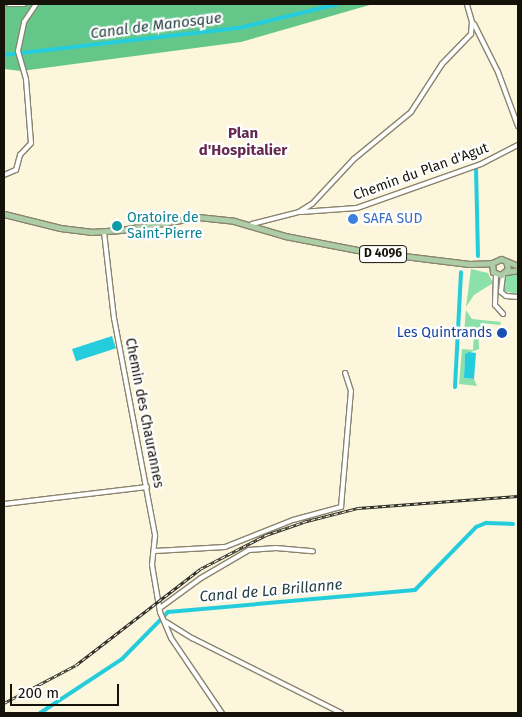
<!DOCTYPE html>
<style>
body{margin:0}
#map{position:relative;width:522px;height:717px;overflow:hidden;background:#fcf6dc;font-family:"Fira Sans",sans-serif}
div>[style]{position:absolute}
.green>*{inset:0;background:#8ce1aa}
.forest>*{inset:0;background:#65c68a}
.water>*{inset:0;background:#25cddc;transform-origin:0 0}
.canal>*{height:4px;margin:-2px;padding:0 2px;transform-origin:2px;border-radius:2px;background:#25cddc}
.roads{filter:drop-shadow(1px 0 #8a846d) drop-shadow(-1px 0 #8a846d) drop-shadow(0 1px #8a846d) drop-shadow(0 -1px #8a846d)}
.minor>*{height:4px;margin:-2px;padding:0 2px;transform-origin:2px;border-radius:2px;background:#fff}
.major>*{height:5px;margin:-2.5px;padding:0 2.5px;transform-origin:2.5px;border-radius:2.5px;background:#adcda7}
.rail>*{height:3px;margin-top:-1.5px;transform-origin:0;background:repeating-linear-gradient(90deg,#fff 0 4px,#333125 0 8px);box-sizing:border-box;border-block:1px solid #333125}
.dots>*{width:14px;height:14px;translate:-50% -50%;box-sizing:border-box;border:2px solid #fff;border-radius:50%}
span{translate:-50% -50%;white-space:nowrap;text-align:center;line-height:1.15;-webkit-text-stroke:4.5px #fff;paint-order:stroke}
.shield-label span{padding:1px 4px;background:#fff;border:1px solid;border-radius:4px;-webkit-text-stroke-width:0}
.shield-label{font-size:12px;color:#141209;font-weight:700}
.street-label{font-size:14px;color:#141209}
.culture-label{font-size:14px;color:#0d838f}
.left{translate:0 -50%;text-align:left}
.shop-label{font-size:14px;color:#366cbe}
.transit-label{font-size:14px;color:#164399}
.right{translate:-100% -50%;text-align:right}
.water-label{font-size:15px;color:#274043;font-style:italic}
.neighbourhood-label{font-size:15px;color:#65294f;font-weight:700}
.frame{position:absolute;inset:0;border:5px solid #141209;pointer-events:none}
.scale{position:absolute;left:10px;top:684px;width:109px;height:22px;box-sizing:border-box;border:2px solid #141209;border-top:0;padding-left:6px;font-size:15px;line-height:18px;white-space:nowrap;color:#141209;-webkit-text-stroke:4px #fff;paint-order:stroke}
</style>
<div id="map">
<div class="green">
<i style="clip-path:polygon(471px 269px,488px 273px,493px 283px,474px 295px,466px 307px)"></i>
<i style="clip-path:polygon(512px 272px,518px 272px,518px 294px,503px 291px,504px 278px)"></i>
<i style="clip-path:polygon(466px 310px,472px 319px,501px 322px,500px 325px,482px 323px,482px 327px,478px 327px,479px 349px,465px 354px,464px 378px,474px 379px,477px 386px,459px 384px,462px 349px,473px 350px,474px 333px,464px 332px)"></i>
</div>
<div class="forest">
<i style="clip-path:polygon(4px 4px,373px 4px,241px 42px,21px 71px,4px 69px)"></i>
</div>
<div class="water">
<i style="left:112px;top:336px;width:13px;height:42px;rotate:72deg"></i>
<i style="clip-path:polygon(469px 352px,476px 353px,474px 379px,464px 378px,465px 354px)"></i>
</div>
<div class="canal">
<i style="left:4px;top:55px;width:237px;rotate:-6.6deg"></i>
<i style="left:239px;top:28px;width:102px;rotate:-13.6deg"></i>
<i style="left:476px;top:168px;width:88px;rotate:88.7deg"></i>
<i style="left:455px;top:387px;width:115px;rotate:-87deg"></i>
<i style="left:40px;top:713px;width:98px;rotate:-33.4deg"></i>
<i style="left:122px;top:659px;width:66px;rotate:-45.6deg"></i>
<i style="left:168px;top:612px;width:248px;rotate:-5.1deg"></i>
<i style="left:415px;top:590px;width:88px;rotate:-45.9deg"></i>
<i style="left:476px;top:527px;width:11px;rotate:-22deg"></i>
<i style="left:486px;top:523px;width:27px;rotate:2deg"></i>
</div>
<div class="roads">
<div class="minor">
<i style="left:9px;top:4px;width:15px"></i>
<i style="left:474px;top:24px;width:54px;rotate:63.4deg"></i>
<i style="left:498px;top:72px;width:58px;rotate:69.7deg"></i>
<i style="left:4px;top:175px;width:13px;rotate:-23deg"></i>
<i style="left:16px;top:170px;width:16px;rotate:-75deg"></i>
<i style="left:20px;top:155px;width:16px;rotate:-47deg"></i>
<i style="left:31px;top:143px;width:64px;rotate:-94.5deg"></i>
<i style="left:26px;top:79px;width:29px;rotate:-106deg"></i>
<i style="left:18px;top:51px;width:30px;rotate:-78deg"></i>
<i style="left:24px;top:22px;width:22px;rotate:-56deg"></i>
<i style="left:301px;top:212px;width:56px;rotate:-4.1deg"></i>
<i style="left:357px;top:208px;width:132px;rotate:-19.5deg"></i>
<i style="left:481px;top:164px;width:42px;rotate:-27.2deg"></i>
<i style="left:252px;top:224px;width:49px;rotate:-14.3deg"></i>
<i style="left:299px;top:212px;width:15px;rotate:-32deg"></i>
<i style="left:312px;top:204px;width:62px;rotate:-47deg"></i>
<i style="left:354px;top:159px;width:74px;rotate:-39.5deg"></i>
<i style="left:411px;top:112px;width:57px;rotate:-57.1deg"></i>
<i style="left:442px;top:64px;width:42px;rotate:-46deg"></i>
<i style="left:471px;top:34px;width:12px;rotate:-85deg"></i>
<i style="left:472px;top:22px;width:19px;rotate:-106deg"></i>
<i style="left:104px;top:232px;width:87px;rotate:83.4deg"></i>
<i style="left:114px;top:318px;width:222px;rotate:79.3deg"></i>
<i style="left:155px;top:536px;width:29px;rotate:96deg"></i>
<i style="left:152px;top:565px;width:48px;rotate:80.3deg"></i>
<i style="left:160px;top:612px;width:28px;rotate:67deg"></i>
<i style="left:171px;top:638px;width:91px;rotate:55.8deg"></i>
<i style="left:496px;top:275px;width:30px;rotate:92deg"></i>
<i style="left:495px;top:305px;width:12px;rotate:48deg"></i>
<i style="left:503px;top:275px;width:17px;rotate:97deg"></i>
<i style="left:501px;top:292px;width:6px;rotate:39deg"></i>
<i style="left:506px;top:296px;width:12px;rotate:5deg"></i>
<i style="left:4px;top:504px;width:144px;rotate:-6.8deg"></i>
<i style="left:155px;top:551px;width:70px;rotate:-3.3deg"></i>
<i style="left:225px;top:547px;width:73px;rotate:-21.7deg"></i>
<i style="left:293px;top:520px;width:50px;rotate:-15.2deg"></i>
<i style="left:341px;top:507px;width:116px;rotate:-85.1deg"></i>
<i style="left:351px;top:391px;width:19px;rotate:-108deg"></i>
<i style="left:160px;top:608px;width:51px;rotate:-36.2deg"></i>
<i style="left:201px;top:578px;width:56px;rotate:-30.3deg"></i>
<i style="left:249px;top:550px;width:27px;rotate:-4deg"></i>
<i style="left:276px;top:548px;width:37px;rotate:5deg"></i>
<i style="left:166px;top:622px;width:31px;rotate:32deg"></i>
<i style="left:192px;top:638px;width:167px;rotate:26.7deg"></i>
</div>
<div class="major">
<i style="left:4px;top:214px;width:58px;rotate:14deg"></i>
<i style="left:60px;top:228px;width:31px;rotate:7deg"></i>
<i style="left:91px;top:232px;width:30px;rotate:-4deg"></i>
<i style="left:121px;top:230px;width:79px;rotate:-9.5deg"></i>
<i style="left:198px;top:217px;width:36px;rotate:6deg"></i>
<i style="left:234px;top:221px;width:53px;rotate:16.4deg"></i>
<i style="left:285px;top:236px;width:79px;rotate:10.9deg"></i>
<i style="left:363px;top:251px;width:107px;rotate:7deg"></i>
<i style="left:469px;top:264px;width:23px;rotate:-2deg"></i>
<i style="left:492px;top:263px;width:10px;rotate:-24deg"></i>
<i style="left:501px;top:259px;width:18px;rotate:22deg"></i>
<i style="left:492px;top:263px;width:9px;rotate:84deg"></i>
<i style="left:493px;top:272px;width:9px;rotate:21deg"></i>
<i style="left:501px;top:275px;width:9px;rotate:-41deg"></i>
<i style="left:508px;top:269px;width:8px;rotate:-104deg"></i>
<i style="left:506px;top:272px;width:12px;rotate:-9deg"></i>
</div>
</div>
<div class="rail">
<i style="left:4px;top:703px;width:81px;rotate:-27.8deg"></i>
<i style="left:76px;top:665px;width:157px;rotate:-37.7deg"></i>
<i style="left:200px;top:569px;width:74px;rotate:-27.3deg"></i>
<i style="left:266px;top:535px;width:39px;rotate:-19deg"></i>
<i style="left:303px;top:522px;width:57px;rotate:-14.3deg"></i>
<i style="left:358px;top:508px;width:160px;rotate:-4.3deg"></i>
</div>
<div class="dots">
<i style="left:353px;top:219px;background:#3f7fe0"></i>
<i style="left:117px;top:226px;background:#0f9aa8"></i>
<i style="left:502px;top:333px;background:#1a4fb4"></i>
</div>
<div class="shield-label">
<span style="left:383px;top:254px">D 4096</span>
</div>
<div class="street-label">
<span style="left:421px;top:172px;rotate:-20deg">Chemin du Plan d'Agut</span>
<span style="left:144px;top:413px;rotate:79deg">Chemin des Chaurannes</span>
</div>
<div class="culture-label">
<span class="left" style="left:127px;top:226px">Oratoire de<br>Saint-Pierre</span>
</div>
<div class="shop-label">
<span class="left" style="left:363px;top:219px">SAFA SUD</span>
</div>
<div class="transit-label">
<span class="right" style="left:492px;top:333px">Les Quintrands</span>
</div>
<div class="water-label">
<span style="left:156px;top:26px;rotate:-7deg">Canal de Manosque</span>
<span style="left:271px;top:591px;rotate:-5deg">Canal de La Brillanne</span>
</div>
<div class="neighbourhood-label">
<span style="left:243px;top:142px">Plan<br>d'Hospitalier</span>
</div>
<div class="frame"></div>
<div class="scale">200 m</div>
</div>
